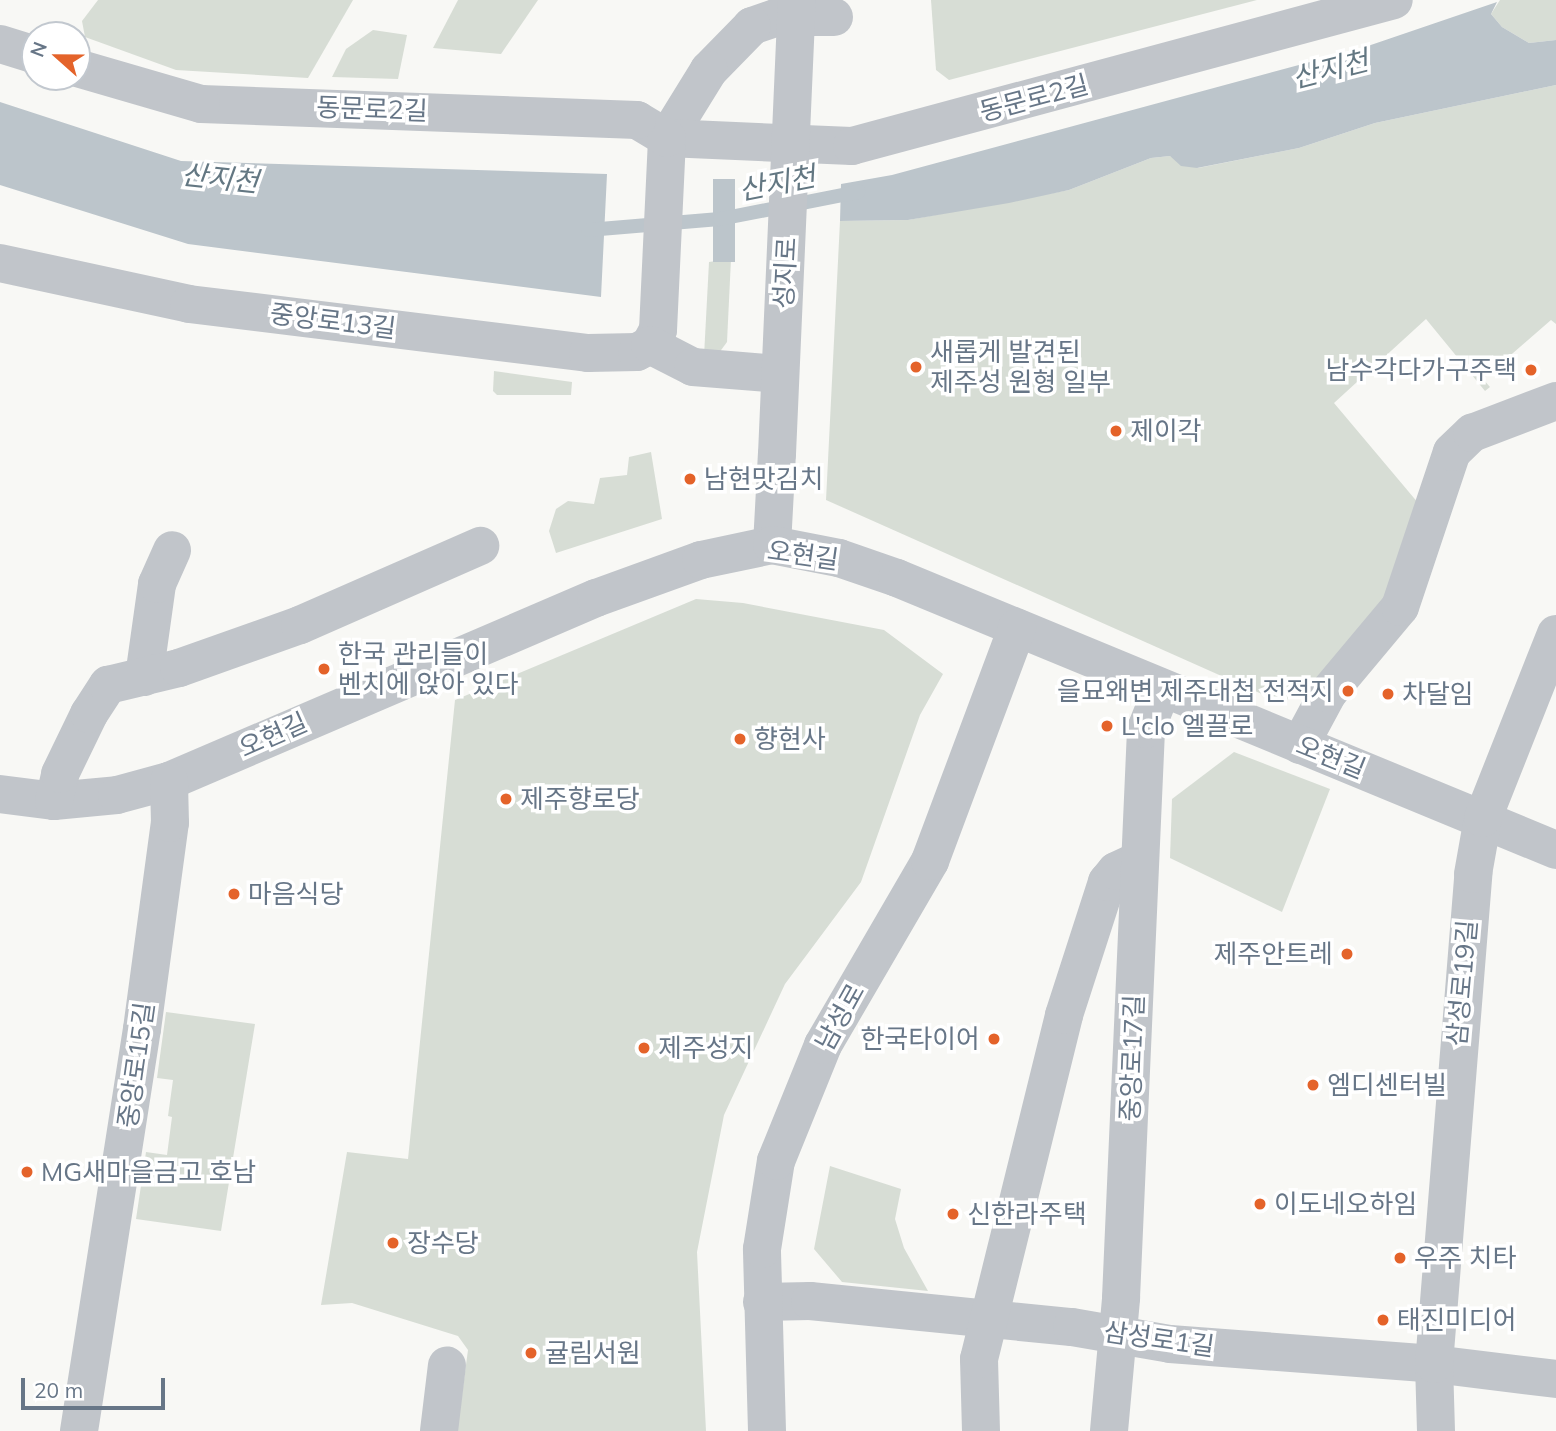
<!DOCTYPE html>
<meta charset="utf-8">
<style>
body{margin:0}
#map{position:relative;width:1556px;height:1431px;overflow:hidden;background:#f8f8f5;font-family:Mulish,"Noto Sans KR",sans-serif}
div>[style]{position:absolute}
.green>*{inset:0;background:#d7ddd5}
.water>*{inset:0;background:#bcc5cb;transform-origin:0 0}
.stream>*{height:14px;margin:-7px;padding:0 7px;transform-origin:7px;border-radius:7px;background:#bcc5cb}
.minor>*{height:38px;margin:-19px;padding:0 19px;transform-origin:19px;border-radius:19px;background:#c1c5ca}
.minor-bridge>*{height:38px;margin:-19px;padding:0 19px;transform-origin:19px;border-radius:19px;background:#c1c5ca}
.dots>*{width:19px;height:19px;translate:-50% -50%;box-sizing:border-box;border:4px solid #fff;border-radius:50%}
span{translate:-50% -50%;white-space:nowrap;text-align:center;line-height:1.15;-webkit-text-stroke:7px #fff;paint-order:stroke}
.street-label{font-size:26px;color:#677687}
.poi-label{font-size:26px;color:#677687}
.left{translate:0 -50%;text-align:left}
.right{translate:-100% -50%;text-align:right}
.water-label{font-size:28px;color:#637782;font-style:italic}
.north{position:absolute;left:21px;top:21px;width:70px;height:70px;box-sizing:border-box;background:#fff;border:2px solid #c2c8cf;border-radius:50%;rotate:291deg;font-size:19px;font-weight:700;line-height:28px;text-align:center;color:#677687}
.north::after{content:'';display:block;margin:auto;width:24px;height:32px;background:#e4632a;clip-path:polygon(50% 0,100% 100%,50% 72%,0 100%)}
.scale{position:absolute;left:21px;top:1378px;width:144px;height:32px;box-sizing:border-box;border:4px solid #677687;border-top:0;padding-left:9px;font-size:21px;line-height:24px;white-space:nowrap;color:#677687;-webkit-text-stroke:5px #fff;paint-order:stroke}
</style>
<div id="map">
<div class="green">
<i style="clip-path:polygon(98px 0,353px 0,308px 78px,176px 70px,85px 37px,82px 21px)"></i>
<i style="clip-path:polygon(458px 0,538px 0,501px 54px,433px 48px)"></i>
<i style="clip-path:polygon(931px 0,1257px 0,949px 80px,936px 70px)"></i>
<i style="clip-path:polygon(1500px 0,1556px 0,1556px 40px,1529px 43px,1502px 27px,1491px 14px)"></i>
<i style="clip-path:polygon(373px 30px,407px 35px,398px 79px,332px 77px,346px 49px)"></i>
<i style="clip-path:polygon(1556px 85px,1556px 324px,1551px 320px,1483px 379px,1490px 387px,1485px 391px,1426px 319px,1334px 403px,1419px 504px,1392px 592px,1315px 690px,1280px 702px,826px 500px,840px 221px,908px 220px,1069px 190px,1151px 158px,1170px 156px,1198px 168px,1299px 148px,1375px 123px)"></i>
<i style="clip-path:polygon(731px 259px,727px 342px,716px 357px,704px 356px,709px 262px)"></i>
<i style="clip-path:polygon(494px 371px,572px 382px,571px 395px,497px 395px,493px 391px)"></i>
<i style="clip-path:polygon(651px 452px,662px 519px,556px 553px,549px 531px,556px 509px,568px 501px,594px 504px,600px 478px,627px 475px,629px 457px)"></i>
<i style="clip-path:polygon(696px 599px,743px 603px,884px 630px,943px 674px,920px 715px,861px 882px,785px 984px,724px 1115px,697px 1252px,706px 1431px,457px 1431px,468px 1350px,458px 1336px,352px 1303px,321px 1305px,347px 1152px,408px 1159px,455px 700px)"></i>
<i style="clip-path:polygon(1234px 752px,1330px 789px,1282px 912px,1170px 858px,1172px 799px)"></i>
<i style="clip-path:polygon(166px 1012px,255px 1024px,221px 1231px,136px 1219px,146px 1152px,167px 1155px,172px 1117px,168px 1116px,173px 1080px,157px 1078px)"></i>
<i style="clip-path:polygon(830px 1166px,901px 1189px,895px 1219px,904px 1248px,928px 1291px,842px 1282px,814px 1249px)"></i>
</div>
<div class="water">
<i style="clip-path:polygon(1497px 2px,1491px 14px,1502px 27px,1529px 43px,1556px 40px,1556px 85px,1375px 123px,1299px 148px,1197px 168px,1181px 166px,1170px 156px,1151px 158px,1069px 190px,1009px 203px,908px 220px,840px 221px,841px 184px,892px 175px,1362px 48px)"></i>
<i style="clip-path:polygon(0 102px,181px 161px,607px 174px,601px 297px,188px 244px,0 185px)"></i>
<i style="left:713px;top:179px;width:22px;height:83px"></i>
</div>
<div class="stream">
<i style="left:588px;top:230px;width:132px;rotate:-4.8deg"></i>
<i style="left:720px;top:219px;width:141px;rotate:-11.1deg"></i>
</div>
<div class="minor">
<i style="left:834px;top:17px;width:56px;rotate:180deg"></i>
<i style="left:778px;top:17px;width:28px;rotate:161deg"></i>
<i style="left:752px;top:26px;width:62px;rotate:134.3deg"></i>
<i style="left:709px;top:70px;width:80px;rotate:121.7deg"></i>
<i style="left:667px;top:138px;width:185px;rotate:2.5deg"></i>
<i style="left:852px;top:146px;width:561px;rotate:-15.08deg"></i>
<i style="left:0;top:44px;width:37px;rotate:17deg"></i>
<i style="left:0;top:263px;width:193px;rotate:12.2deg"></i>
<i style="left:189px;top:304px;width:402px;rotate:7deg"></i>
<i style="left:588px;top:353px;width:49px;rotate:-1.2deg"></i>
<i style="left:637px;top:352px;width:15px;rotate:-28deg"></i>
<i style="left:650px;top:345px;width:17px;rotate:-62deg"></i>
<i style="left:658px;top:330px;width:192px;rotate:-87.3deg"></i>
<i style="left:667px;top:138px;width:35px;rotate:-149deg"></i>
<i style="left:637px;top:120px;width:436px;rotate:-177.9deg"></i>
<i style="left:201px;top:104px;width:129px;rotate:-163.8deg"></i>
<i style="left:650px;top:345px;width:48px;rotate:27.1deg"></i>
<i style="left:693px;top:367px;width:75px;rotate:4.6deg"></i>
<i style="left:772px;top:545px;width:91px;rotate:-86.9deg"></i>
<i style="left:144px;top:677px;width:94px;rotate:-82deg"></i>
<i style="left:157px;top:584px;width:37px;rotate:-66deg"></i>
<i style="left:1300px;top:745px;width:59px;rotate:-61.7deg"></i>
<i style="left:1328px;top:693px;width:112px;rotate:-50.1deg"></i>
<i style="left:1400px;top:607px;width:163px;rotate:-71.5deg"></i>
<i style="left:1452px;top:452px;width:28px;rotate:-44deg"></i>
<i style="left:1472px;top:433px;width:90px;rotate:-20.9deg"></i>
<i style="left:0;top:794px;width:54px;rotate:7.4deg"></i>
<i style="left:54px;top:801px;width:63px;rotate:-5.4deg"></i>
<i style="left:117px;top:795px;width:54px;rotate:-15.1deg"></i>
<i style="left:169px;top:781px;width:465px;rotate:-23.2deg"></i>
<i style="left:596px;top:598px;width:112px;rotate:-19.9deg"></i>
<i style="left:701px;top:560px;width:73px;rotate:-11.9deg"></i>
<i style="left:772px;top:545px;width:68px;rotate:11deg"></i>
<i style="left:839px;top:558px;width:61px;rotate:19deg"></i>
<i style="left:897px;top:578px;width:713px;rotate:22.43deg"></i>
<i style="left:54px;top:801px;width:28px;rotate:-77deg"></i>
<i style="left:60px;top:774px;width:67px;rotate:-64.2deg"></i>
<i style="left:89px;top:714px;width:35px;rotate:-57deg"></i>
<i style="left:108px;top:685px;width:73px;rotate:-13.5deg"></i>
<i style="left:179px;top:668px;width:128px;rotate:-19.6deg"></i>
<i style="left:300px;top:625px;width:197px;rotate:-23.7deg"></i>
<i style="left:762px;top:1302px;width:48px;rotate:-1.2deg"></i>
<i style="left:810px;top:1301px;width:263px;rotate:5.7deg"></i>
<i style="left:1072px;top:1327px;width:99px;rotate:9.8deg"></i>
<i style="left:1170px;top:1344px;width:265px;rotate:4.3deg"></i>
<i style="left:1434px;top:1364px;width:123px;rotate:7deg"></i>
<i style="left:79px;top:1431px;width:407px;rotate:-81.1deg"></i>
<i style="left:142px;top:1029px;width:208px;rotate:-82.3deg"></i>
<i style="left:170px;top:823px;width:42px;rotate:-91.4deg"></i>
<i style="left:439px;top:1431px;width:66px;rotate:-83.1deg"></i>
<i style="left:767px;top:1431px;width:182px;rotate:-91.6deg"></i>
<i style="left:762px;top:1249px;width:89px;rotate:-81deg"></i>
<i style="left:776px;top:1161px;width:125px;rotate:-67.9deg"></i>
<i style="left:823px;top:1045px;width:213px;rotate:-59.8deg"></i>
<i style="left:930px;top:861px;width:249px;rotate:-69.5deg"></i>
<i style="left:981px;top:1431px;width:72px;rotate:-91.6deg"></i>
<i style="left:979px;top:1359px;width:354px;rotate:-76.1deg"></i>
<i style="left:1064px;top:1015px;width:140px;rotate:-72.1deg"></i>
<i style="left:1107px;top:882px;width:14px;rotate:-51deg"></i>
<i style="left:1116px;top:871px;width:26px;rotate:-25deg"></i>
<i style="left:1109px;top:1431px;width:134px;rotate:-84.8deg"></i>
<i style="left:1121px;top:1298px;width:570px;rotate:-87.48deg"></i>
<i style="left:1146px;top:729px;width:43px;rotate:-68.2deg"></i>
<i style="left:1436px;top:1431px;width:67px;rotate:-91.7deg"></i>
<i style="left:1434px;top:1364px;width:492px;rotate:-85.4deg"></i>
<i style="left:1473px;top:874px;width:57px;rotate:-79.9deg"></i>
<i style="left:1483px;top:818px;width:198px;rotate:-68.4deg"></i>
</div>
<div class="minor-bridge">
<i style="left:777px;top:454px;width:454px;rotate:-87.5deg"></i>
</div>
<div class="dots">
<i style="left:916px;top:367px;background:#e4632a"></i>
<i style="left:1531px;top:370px;background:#e4632a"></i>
<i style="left:1116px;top:431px;background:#e4632a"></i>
<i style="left:690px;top:479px;background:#e4632a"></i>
<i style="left:324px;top:669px;background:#e4632a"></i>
<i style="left:1348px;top:691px;background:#e4632a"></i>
<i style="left:1388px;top:694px;background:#e4632a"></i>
<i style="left:1107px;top:726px;background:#e4632a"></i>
<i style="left:740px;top:739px;background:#e4632a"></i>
<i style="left:506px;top:799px;background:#e4632a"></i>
<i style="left:234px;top:894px;background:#e4632a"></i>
<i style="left:1347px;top:954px;background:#e4632a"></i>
<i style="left:994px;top:1039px;background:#e4632a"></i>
<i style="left:644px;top:1048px;background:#e4632a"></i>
<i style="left:1313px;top:1085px;background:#e4632a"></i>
<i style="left:27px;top:1172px;background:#e4632a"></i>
<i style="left:1260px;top:1204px;background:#e4632a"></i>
<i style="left:953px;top:1214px;background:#e4632a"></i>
<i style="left:393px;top:1243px;background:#e4632a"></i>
<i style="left:1400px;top:1258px;background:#e4632a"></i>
<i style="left:1383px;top:1320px;background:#e4632a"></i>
<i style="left:531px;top:1353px;background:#e4632a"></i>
</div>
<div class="street-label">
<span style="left:1034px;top:98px;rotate:-15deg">동문로2길</span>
<span style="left:372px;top:109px;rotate:2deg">동문로2길</span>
<span style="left:785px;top:273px;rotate:-87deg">성지로</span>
<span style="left:333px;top:321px;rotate:7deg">중앙로13길</span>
<span style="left:803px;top:555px;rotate:8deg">오현길</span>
<span style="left:273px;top:735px;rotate:-24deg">오현길</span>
<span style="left:1331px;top:757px;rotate:22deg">오현길</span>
<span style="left:1462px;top:983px;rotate:-85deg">삼성로19길</span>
<span style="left:840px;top:1017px;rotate:-61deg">남성로</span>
<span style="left:1132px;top:1058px;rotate:-88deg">중앙로17길</span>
<span style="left:136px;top:1065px;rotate:-82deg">중앙로15길</span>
<span style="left:1159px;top:1339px;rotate:8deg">삼성로1길</span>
</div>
<div class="poi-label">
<span class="left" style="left:930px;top:367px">새롭게 발견된<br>제주성 원형 일부</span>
<span class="right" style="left:1517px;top:370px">남수각다가구주택</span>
<span class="left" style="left:1130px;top:431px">제이각</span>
<span class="left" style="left:704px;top:479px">남현맛김치</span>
<span class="left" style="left:338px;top:669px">한국 관리들이<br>벤치에 앉아 있다</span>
<span class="right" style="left:1334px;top:691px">을묘왜변 제주대첩 전적지</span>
<span class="left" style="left:1402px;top:694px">차달임</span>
<span class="left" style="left:1121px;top:726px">L'clo 엘끌로</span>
<span class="left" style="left:754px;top:739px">향현사</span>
<span class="left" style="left:520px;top:799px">제주향로당</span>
<span class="left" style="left:248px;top:894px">마음식당</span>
<span class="right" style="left:1333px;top:954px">제주안트레</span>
<span class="right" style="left:980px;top:1039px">한국타이어</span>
<span class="left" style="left:658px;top:1048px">제주성지</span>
<span class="left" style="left:1327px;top:1085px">엠디센터빌</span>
<span class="left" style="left:41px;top:1172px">MG새마을금고 호남</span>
<span class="left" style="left:1274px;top:1204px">이도네오하임</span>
<span class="left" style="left:967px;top:1214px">신한라주택</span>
<span class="left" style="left:407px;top:1243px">장수당</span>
<span class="left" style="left:1414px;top:1258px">우주 치타</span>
<span class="left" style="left:1397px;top:1320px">태진미디어</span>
<span class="left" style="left:545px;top:1353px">귤림서원</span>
</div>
<div class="water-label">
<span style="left:1330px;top:69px;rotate:-14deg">산지천</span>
<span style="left:220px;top:178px;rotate:6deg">산지천</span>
<span style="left:777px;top:183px;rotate:-11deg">산지천</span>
</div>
<div class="north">N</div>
<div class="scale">20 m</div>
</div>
